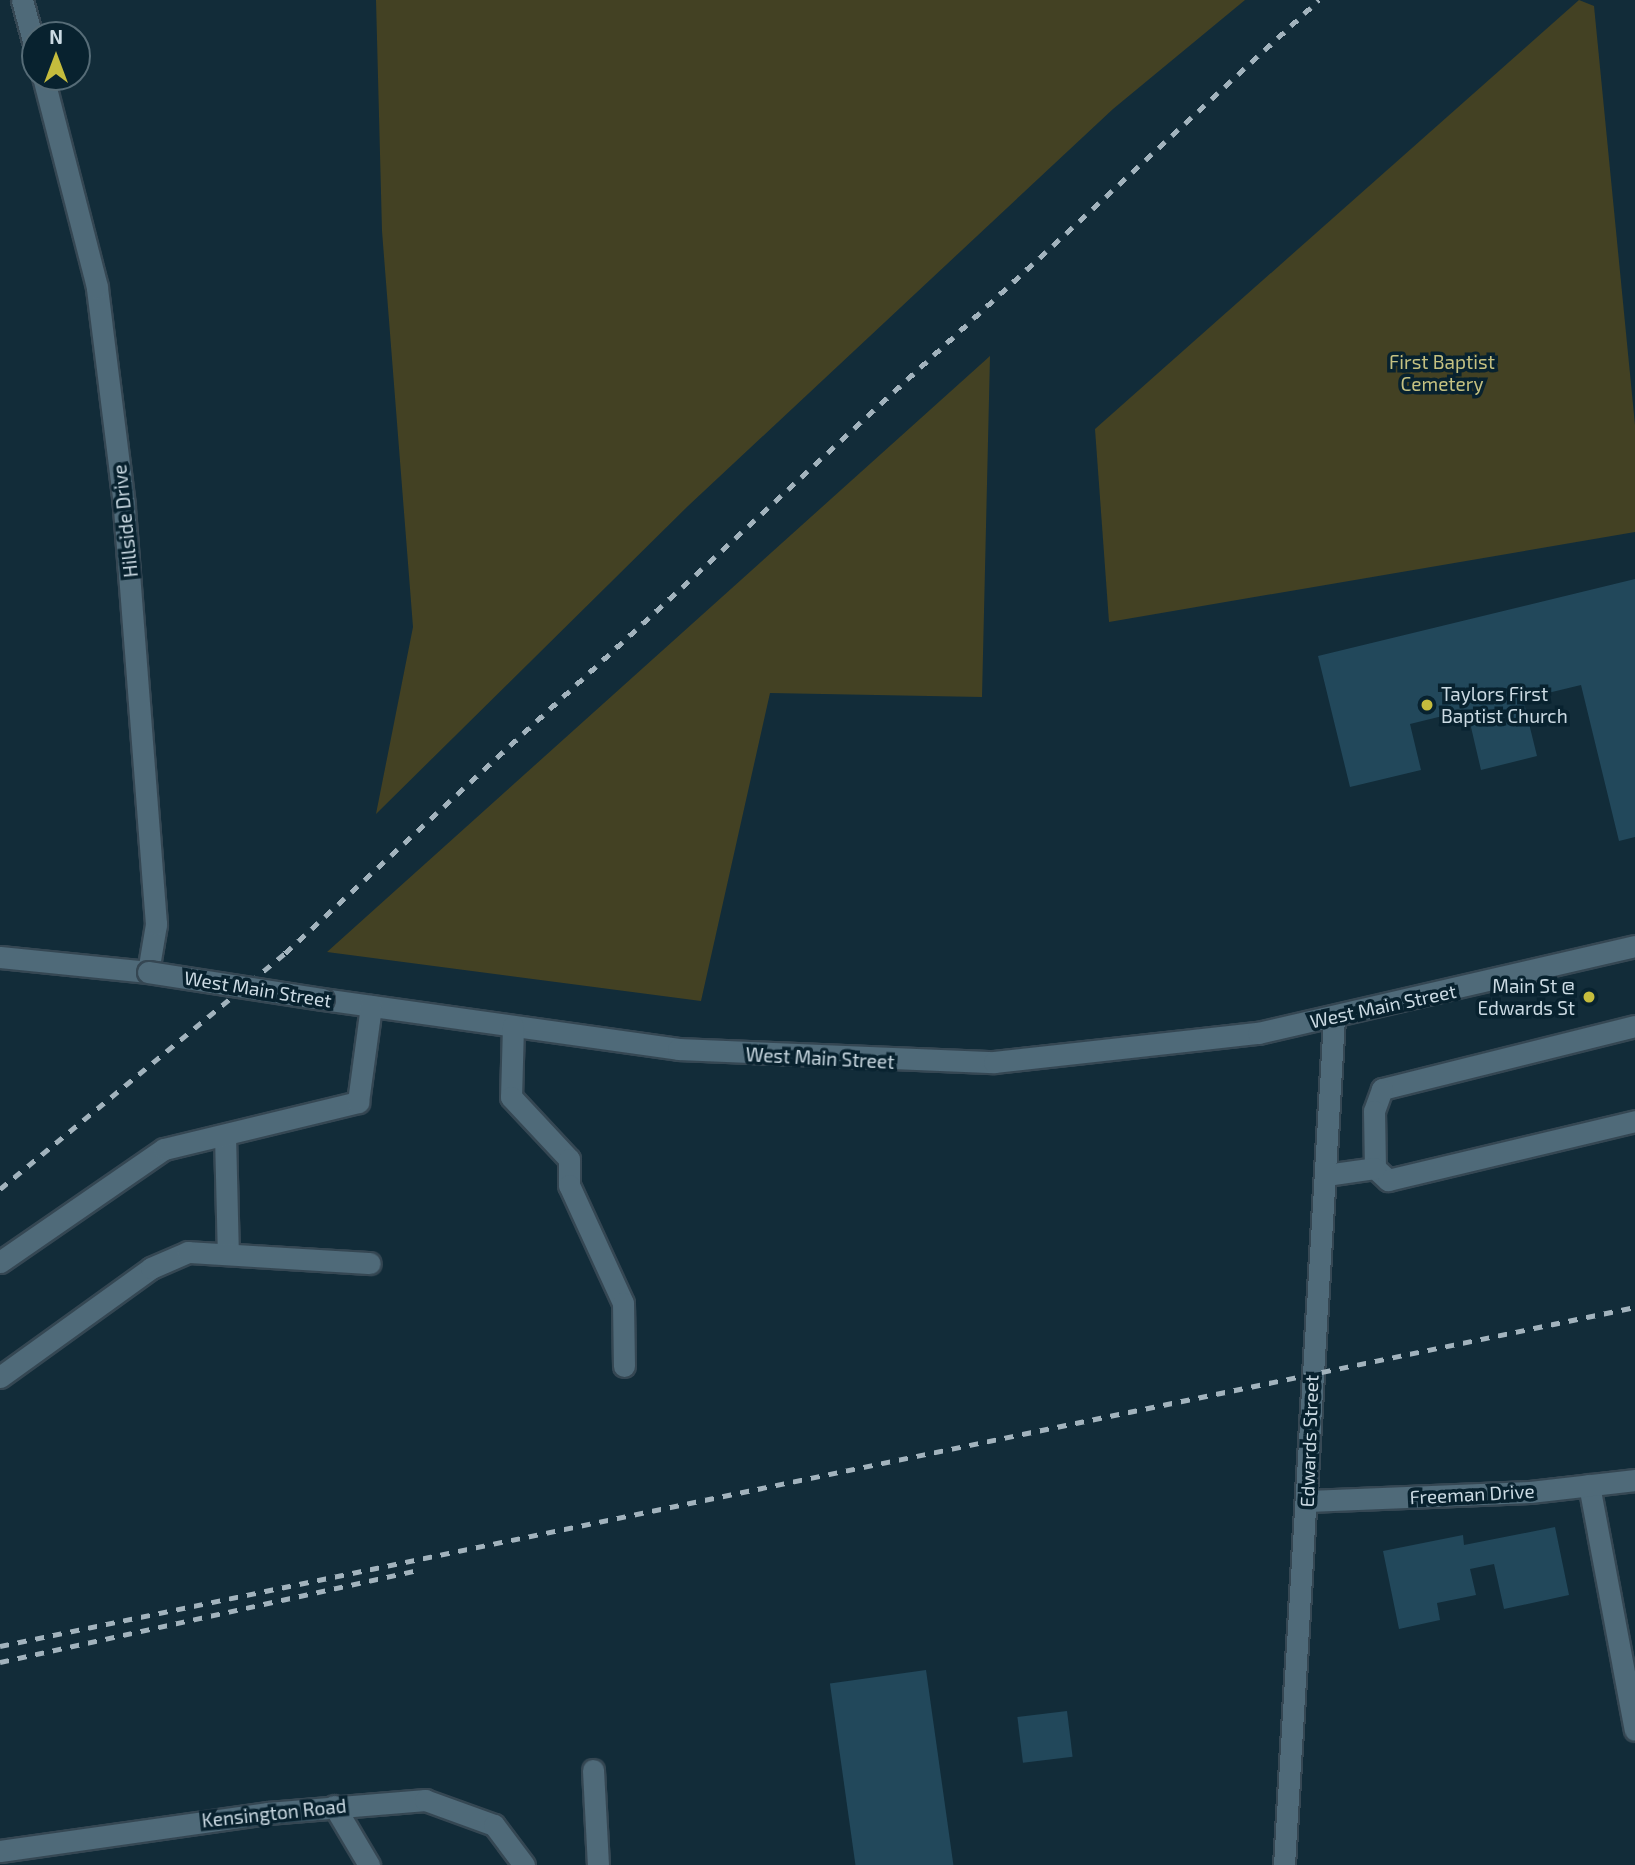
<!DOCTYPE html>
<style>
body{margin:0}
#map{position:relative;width:1635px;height:1865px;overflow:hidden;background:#122c39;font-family:"Exo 2",sans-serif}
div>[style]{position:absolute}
.green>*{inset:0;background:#434123}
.building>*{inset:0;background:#22485b;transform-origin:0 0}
.roads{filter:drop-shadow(2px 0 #354753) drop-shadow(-2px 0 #354753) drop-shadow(0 2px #354753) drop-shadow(0 -2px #354753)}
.minor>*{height:21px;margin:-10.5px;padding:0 10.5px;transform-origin:10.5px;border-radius:10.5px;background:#4f6a79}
.rail>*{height:5px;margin-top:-2.5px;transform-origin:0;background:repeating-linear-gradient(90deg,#a2b3bd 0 9px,transparent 0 18px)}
.bridges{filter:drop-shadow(2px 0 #354753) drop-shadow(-2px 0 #354753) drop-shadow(0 2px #354753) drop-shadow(0 -2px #354753)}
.minor-bridge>*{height:21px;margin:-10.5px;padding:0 10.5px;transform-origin:10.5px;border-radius:10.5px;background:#4f6a79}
.dots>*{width:19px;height:19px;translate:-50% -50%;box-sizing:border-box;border:4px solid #08222f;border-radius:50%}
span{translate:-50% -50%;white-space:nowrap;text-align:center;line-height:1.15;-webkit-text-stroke:7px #08222f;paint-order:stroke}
.park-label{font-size:19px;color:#c5c181}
.street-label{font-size:19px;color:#cbdae3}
.poi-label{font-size:19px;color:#cbdae3}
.left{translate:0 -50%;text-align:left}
.right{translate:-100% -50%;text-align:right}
.north{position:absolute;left:21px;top:21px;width:70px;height:70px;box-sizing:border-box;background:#08222f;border:2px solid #566c77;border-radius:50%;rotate:0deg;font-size:19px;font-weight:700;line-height:28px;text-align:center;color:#cbdae3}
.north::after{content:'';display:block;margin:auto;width:24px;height:32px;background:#c5bc3d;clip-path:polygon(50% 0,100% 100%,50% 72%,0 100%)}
</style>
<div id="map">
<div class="green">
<i style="clip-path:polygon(376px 0,1245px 0,1113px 109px,688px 506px,376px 814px,413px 627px,382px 231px)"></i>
<i style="clip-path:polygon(1579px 0,1594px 6px,1635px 425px,1635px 532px,1109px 622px,1095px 429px)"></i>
<i style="clip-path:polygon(990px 356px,982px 697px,770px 693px,701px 1001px,327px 952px)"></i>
</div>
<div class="building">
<i style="clip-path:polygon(1635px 579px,1635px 837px,1619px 841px,1581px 685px,1523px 699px,1537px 756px,1481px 770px,1467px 710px,1410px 724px,1421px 770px,1350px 787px,1318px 656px)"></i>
<i style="clip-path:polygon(1555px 1527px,1569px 1595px,1504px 1609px,1494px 1564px,1470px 1569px,1476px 1595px,1437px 1603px,1440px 1620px,1399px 1629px,1383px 1551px,1463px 1535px,1464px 1545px)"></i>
<i style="left:926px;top:1670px;width:197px;height:97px;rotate:82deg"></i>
<i style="left:1067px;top:1711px;width:46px;height:50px;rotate:83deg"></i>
</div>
<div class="roads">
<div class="minor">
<i style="left:22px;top:0;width:50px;rotate:74.8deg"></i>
<i style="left:0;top:957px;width:149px;rotate:5.8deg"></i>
<i style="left:148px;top:972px;width:49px;rotate:-80.5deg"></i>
<i style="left:156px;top:924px;width:420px;rotate:-94.4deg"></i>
<i style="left:124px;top:505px;width:220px;rotate:-97.1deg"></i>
<i style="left:97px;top:287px;width:217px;rotate:-104.4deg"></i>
<i style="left:323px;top:999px;width:359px;rotate:8deg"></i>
<i style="left:678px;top:1049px;width:316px;rotate:2.4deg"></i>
<i style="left:994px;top:1062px;width:266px;rotate:-6.3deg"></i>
<i style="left:1258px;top:1033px;width:387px;rotate:-13deg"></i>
<i style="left:513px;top:1026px;width:71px;rotate:91.6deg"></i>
<i style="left:511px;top:1097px;width:85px;rotate:46.9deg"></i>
<i style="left:569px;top:1159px;width:26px;rotate:90deg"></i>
<i style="left:569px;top:1185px;width:130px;rotate:65.4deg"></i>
<i style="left:623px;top:1303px;width:63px;rotate:89.1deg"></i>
<i style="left:1635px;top:1026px;width:261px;rotate:166deg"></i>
<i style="left:1382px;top:1089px;width:23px;rotate:110deg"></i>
<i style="left:1374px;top:1111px;width:57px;rotate:89deg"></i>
<i style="left:1375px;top:1168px;width:18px;rotate:43deg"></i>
<i style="left:1388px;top:1180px;width:254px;rotate:-13.4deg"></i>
<i style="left:225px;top:1135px;width:119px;rotate:88.6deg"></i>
<i style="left:1326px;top:1175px;width:49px;rotate:-8.1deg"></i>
<i style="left:0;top:1262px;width:199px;rotate:-34.6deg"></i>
<i style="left:164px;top:1149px;width:200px;rotate:-13.6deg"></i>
<i style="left:358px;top:1102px;width:97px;rotate:-82.3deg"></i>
<i style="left:0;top:1377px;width:186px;rotate:-35.8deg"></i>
<i style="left:151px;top:1268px;width:40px;rotate:-23.4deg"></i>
<i style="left:188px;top:1252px;width:182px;rotate:3.5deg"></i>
<i style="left:1589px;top:1485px;width:249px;rotate:79.4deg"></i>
<i style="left:1308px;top:1501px;width:222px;rotate:-2.3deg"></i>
<i style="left:1530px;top:1492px;width:106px;rotate:-6.5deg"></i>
<i style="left:593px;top:1770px;width:95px;rotate:87deg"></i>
<i style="left:334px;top:1806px;width:69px;rotate:59.3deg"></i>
<i style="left:0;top:1851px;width:271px;rotate:-8.1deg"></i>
<i style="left:268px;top:1813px;width:158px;rotate:-4.7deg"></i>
<i style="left:425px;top:1800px;width:73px;rotate:19.9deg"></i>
<i style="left:494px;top:1825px;width:50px;rotate:53.1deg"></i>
<i style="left:1284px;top:1865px;width:848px;rotate:-86.62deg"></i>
</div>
</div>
<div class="rail">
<i style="left:0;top:1189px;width:370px;rotate:-39.6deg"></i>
<i style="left:285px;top:953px;width:1406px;rotate:-42.67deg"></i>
<i style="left:0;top:1646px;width:1670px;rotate:-11.71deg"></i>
<i style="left:0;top:1662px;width:430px;rotate:-12.4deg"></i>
</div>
<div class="bridges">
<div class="minor-bridge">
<i style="left:148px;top:972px;width:177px;rotate:8.8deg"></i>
</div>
</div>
<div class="dots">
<i style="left:1427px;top:705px;background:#c5bc3d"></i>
<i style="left:1589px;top:997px;background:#c5bc3d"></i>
</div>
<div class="park-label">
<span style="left:1442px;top:373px">First Baptist<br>Cemetery</span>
</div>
<div class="street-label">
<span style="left:125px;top:521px;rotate:-96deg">Hillside Drive</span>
<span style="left:258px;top:989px;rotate:9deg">West Main Street</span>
<span style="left:1383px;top:1006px;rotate:-12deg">West Main Street</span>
<span style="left:820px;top:1058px;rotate:3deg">West Main Street</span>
<span style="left:1309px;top:1441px;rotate:-88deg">Edwards Street</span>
<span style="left:1472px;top:1494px;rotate:-3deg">Freeman Drive</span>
<span style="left:274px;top:1813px;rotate:-6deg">Kensington Road</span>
</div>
<div class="poi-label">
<span class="left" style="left:1441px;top:705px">Taylors First<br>Baptist Church</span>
<span class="right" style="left:1575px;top:997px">Main St @<br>Edwards St</span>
</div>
<div class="north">N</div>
</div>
